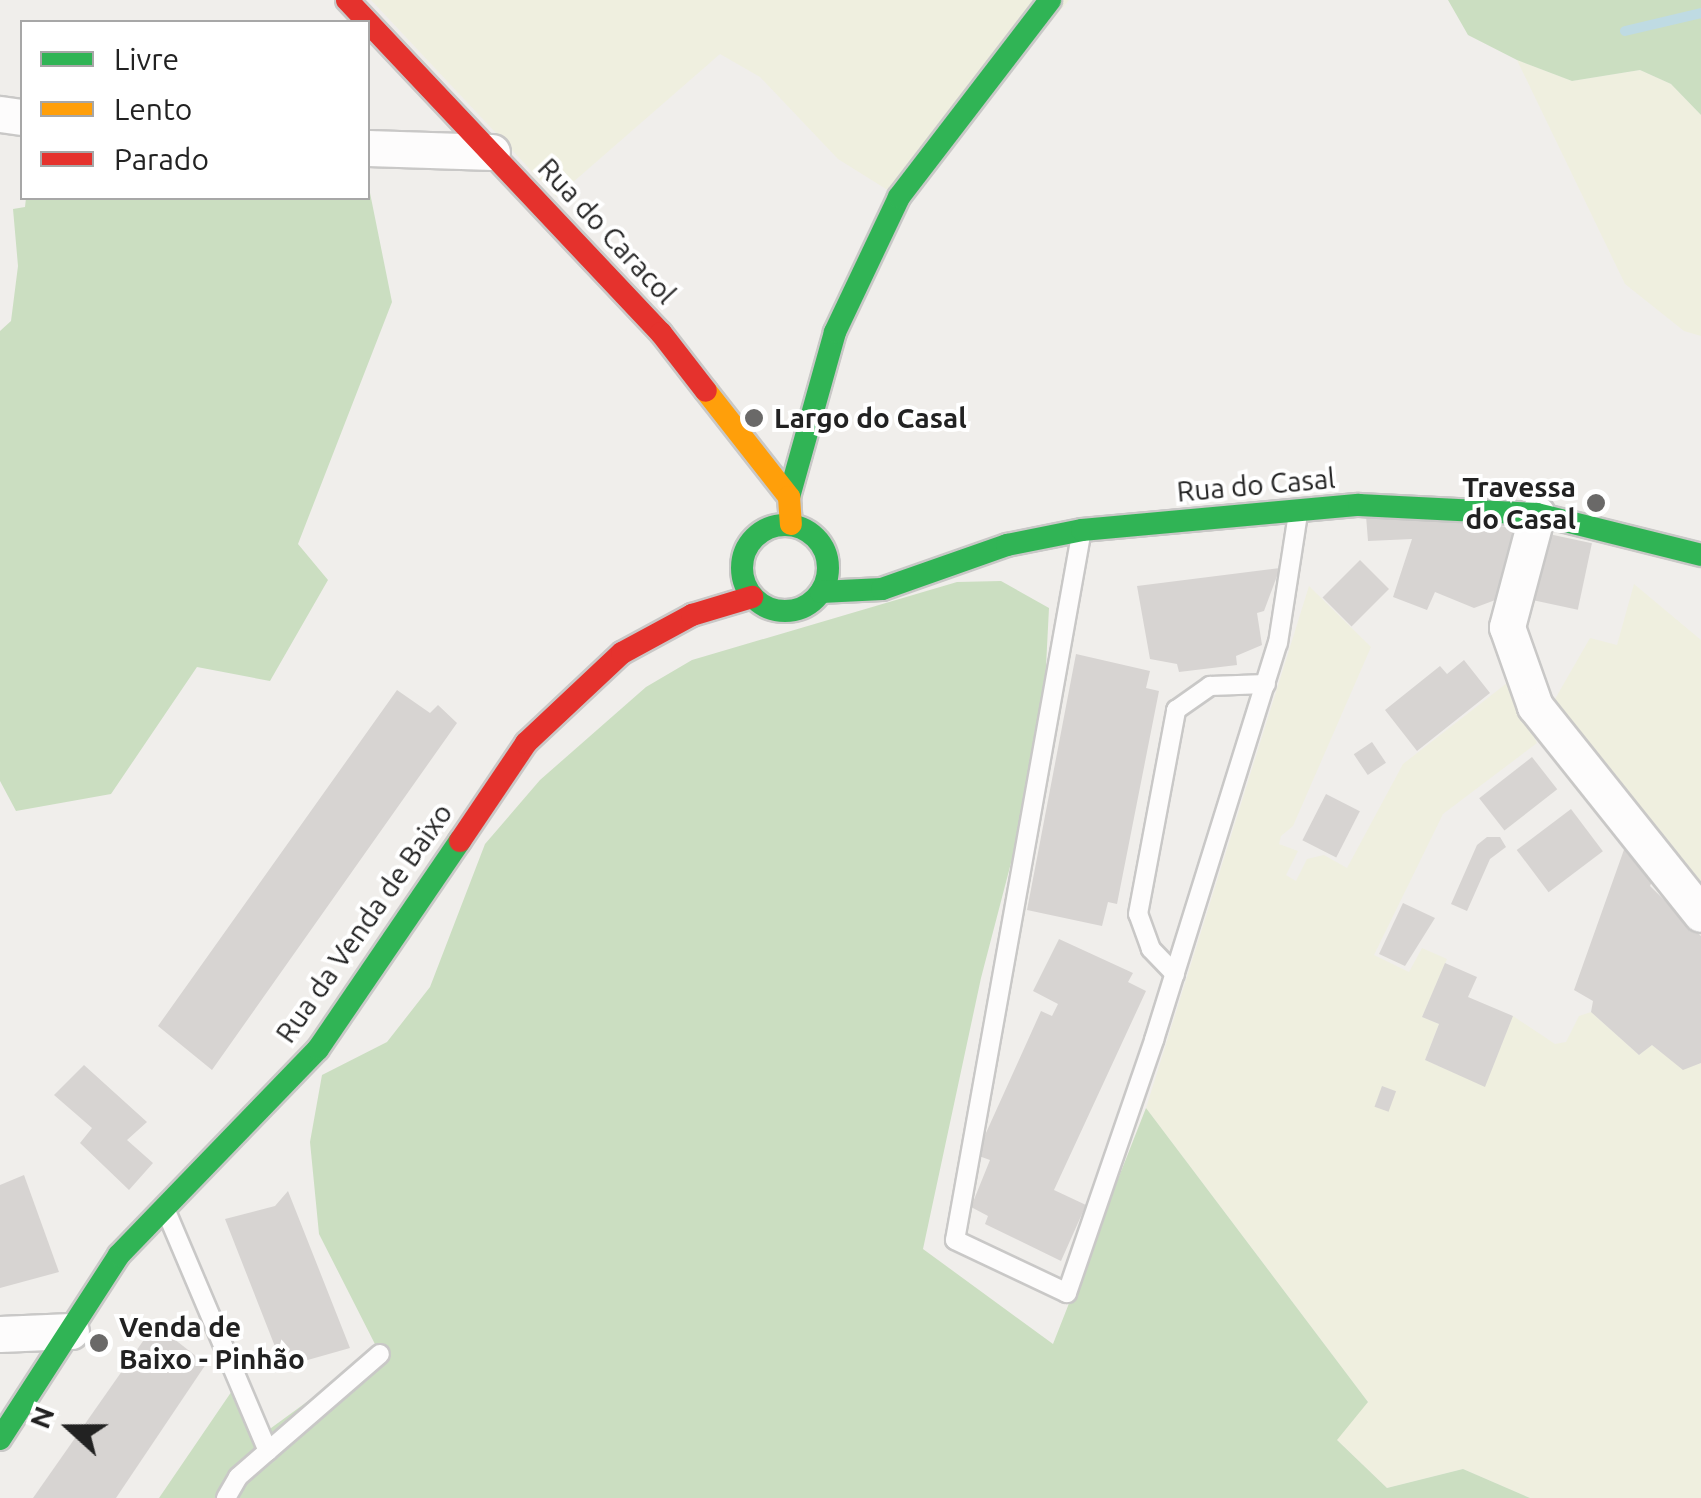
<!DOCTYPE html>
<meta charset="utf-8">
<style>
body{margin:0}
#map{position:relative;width:1701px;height:1498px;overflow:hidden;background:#f0eeeb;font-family:Ubuntu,sans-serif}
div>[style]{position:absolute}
.farmland>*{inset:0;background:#efefdf}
.forest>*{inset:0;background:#cbdec1}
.stream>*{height:10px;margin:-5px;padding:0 5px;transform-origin:5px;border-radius:5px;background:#bfdbe3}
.building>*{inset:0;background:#d7d4d2;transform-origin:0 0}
.roads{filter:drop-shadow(2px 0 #c9c8c7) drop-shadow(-2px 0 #c9c8c7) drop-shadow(0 2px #c9c8c7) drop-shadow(0 -2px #c9c8c7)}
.lane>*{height:18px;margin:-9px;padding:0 9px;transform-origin:9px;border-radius:9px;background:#fdfcfc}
.street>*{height:35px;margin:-17.5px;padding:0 17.5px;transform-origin:17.5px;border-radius:17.5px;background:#fdfcfc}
.fast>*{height:22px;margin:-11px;padding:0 11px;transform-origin:11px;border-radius:11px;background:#30b455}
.fast>.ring{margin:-11px;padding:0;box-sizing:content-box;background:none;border:22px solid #30b455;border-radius:50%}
.slow>*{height:22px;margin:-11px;padding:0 11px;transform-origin:11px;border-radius:11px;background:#ff9f0a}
.jam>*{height:22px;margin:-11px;padding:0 11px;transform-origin:11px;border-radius:11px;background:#e5322d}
.dots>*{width:28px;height:28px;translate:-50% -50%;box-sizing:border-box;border:5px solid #fff;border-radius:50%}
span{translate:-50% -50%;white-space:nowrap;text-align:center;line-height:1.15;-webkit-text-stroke:8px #fff;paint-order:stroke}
.street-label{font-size:28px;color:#222}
.poi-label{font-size:28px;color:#222;font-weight:700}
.left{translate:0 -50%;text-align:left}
.right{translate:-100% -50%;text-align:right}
.legend{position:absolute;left:20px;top:20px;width:350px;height:180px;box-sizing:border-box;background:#fff;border:2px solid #a7a7a7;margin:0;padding:12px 18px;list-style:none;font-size:30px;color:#222}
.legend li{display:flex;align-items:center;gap:20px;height:50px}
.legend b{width:50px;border:2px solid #a7a7a7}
.north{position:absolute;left:20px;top:1378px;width:100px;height:100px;-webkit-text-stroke:8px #fff;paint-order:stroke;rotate:291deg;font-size:28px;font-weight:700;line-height:40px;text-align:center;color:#222}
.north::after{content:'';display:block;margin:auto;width:35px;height:45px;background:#222;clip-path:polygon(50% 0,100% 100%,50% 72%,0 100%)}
</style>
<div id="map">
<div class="farmland">
<i style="clip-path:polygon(371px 0,1069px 0,902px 199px,838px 159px,760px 77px,720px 54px,556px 197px)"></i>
<i style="clip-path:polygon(1517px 60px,1572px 81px,1640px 70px,1671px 84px,1701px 115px,1701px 336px,1684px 331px,1625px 284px)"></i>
<i style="clip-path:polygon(1634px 584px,1701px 640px,1701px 887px,1555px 699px,1590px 638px,1617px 645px)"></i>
<i style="clip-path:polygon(1309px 586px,1371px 647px,1293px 826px,1281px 836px,1279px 844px,1298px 851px,1286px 875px,1296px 881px,1307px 859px,1324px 855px,1347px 868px,1403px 764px,1507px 683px,1537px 743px,1443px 814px,1374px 955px,1409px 972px,1422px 948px,1447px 959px,1422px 1017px,1439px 1024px,1425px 1060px,1485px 1086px,1513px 1016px,1555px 1044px,1566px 1042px,1579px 1016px,1591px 1012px,1639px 1055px,1652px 1045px,1683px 1069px,1701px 1063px,1701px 1498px,1530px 1498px,1463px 1469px,1387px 1488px,1336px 1439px,1368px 1402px,1146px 1108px)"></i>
</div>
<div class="forest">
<i style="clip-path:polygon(1448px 0,1701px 0,1701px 115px,1671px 84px,1640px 70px,1572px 81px,1517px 60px,1468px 35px)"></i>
<i style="clip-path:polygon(368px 183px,392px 302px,298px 544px,328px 580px,270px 681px,197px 667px,111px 794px,16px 811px,0 781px,0 331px,11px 321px,18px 266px,13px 209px,25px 207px,26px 198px,368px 198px)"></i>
<i style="clip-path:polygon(1001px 581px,1049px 608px,1042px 744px,981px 978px,923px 1249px,1053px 1344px,1146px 1108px,1368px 1402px,1337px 1440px,1387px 1488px,1463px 1469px,1530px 1498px,159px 1498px,236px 1385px,267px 1431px,378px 1350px,319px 1234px,310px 1142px,322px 1075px,387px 1042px,430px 987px,485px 844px,540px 780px,646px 687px,692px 660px,957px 582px)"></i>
</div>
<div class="stream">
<i style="left:1625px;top:31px;width:78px;rotate:-13.3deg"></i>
</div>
<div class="building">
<i style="clip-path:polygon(1366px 516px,1524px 528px,1498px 599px,1474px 608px,1435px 592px,1427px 610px,1393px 597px,1412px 539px,1368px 541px)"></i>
<i style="left:1544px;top:533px;width:49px;height:68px;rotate:12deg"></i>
<i style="left:1360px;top:560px;width:41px;height:53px;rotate:45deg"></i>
<i style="clip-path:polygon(1280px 568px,1264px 611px,1257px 613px,1262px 645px,1236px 656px,1237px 665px,1179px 672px,1177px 664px,1150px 659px,1137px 586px)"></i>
<i style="clip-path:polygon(1076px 654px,1150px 671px,1146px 688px,1159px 691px,1117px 904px,1108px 902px,1102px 926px,1027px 910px)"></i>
<i style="clip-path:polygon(1464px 660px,1490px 693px,1417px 751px,1385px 710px,1440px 666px,1447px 674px)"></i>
<i style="clip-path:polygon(397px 690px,430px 713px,438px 705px,457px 723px,212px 1070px,158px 1026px)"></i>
<i style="left:1372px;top:742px;width:25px;height:22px;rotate:56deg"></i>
<i style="left:1532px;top:757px;width:41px;height:67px;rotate:52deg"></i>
<i style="left:1326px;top:794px;width:38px;height:52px;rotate:27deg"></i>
<i style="left:1571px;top:809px;width:53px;height:68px;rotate:53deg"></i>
<i style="clip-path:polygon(1487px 837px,1500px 837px,1506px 847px,1490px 859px,1467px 911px,1451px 904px,1477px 845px)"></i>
<i style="clip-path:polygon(1626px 844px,1653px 879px,1650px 886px,1701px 936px,1701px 1063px,1683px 1070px,1652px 1045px,1639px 1055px,1591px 1012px,1593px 1001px,1574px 990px)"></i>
<i style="clip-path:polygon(1403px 903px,1435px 918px,1405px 966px,1379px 954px)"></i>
<i style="clip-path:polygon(1059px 939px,1133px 973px,1128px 982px,1146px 991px,1054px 1190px,1086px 1205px,1061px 1261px,985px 1224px,988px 1216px,971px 1207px,990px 1160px,976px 1155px,1041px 1011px,1052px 1016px,1058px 1004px,1033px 991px)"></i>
<i style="clip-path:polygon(1445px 963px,1477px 977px,1468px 997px,1513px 1016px,1485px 1087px,1425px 1060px,1439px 1024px,1422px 1017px)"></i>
<i style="clip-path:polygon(84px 1065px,147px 1122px,127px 1140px,153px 1163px,129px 1190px,80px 1143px,92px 1128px,54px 1095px)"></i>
<i style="left:1382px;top:1086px;width:15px;height:22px;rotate:20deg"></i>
<i style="clip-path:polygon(24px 1175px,59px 1272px,0 1288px,0 1185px)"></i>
<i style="clip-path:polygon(288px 1191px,350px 1348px,283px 1367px,225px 1219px,275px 1206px)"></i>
<i style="clip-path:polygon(155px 1324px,206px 1364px,116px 1498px,33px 1498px)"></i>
</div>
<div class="roads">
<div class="lane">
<i style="left:1081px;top:535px;width:716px;rotate:100.13deg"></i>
<i style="left:955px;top:1240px;width:124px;rotate:25.3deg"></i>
<i style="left:1067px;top:1293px;width:268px;rotate:-71deg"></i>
<i style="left:1154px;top:1040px;width:416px;rotate:-72.7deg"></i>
<i style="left:1278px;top:643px;width:131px;rotate:-81.2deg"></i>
<i style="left:1175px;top:974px;width:35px;rotate:-134deg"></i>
<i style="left:1151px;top:949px;width:37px;rotate:-110deg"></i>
<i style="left:1138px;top:914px;width:208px;rotate:-79.4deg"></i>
<i style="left:1176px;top:710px;width:42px;rotate:-35.2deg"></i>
<i style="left:1210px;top:686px;width:56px;rotate:-2deg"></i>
<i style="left:166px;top:1211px;width:261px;rotate:67deg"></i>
<i style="left:268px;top:1451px;width:148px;rotate:-40.9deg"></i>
<i style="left:226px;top:1498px;width:24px;rotate:-60deg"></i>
<i style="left:238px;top:1477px;width:40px;rotate:-41deg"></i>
</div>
<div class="street">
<i style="left:0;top:114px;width:22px;rotate:8deg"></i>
<i style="left:368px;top:148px;width:124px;rotate:1.8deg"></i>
<i style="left:1537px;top:514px;width:117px;rotate:104.9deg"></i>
<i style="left:1507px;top:627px;width:84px;rotate:70.5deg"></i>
<i style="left:1535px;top:706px;width:266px;rotate:51.4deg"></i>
<i style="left:0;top:1334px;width:71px;rotate:-2.4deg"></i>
</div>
<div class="fast">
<i style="left:789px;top:497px;width:171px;rotate:-74.4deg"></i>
<i style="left:835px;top:332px;width:149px;rotate:-64.6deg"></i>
<i style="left:899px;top:197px;width:248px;rotate:-52.5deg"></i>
<i class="ring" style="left:742px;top:525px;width:64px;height:64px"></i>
<i style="left:821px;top:592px;width:61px;rotate:-2.8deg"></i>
<i style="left:882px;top:589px;width:133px;rotate:-19.4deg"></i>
<i style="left:1007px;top:545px;width:76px;rotate:-11.3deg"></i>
<i style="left:1082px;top:530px;width:278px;rotate:-5.2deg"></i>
<i style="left:1359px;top:505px;width:178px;rotate:2.9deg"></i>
<i style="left:1537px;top:514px;width:169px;rotate:14deg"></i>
<i style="left:0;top:1439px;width:219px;rotate:-57.1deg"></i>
<i style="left:119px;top:1255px;width:286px;rotate:-46deg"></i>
<i style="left:318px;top:1049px;width:252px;rotate:-55.7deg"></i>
</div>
<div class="slow">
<i style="left:706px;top:391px;width:135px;rotate:51.9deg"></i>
<i style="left:789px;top:497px;width:27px;rotate:86deg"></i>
</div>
<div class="jam">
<i style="left:347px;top:0;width:458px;rotate:46.7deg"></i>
<i style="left:661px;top:333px;width:73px;rotate:52.2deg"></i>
<i style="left:460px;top:841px;width:118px;rotate:-56deg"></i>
<i style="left:526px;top:743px;width:132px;rotate:-43.2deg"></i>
<i style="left:622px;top:653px;width:80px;rotate:-28.5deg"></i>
<i style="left:692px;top:615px;width:63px;rotate:-16.7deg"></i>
</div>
</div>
<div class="dots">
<i style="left:754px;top:418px;background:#6a6968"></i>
<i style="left:1596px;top:503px;background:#6a6968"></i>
<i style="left:99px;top:1343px;background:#6a6968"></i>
</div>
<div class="street-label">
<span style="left:607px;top:231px;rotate:47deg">Rua do Caracol</span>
<span style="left:1256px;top:485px;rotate:-5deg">Rua do Casal</span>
<span style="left:364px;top:923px;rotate:-55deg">Rua da Venda de Baixo</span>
</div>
<div class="poi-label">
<span class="left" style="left:774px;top:418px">Largo do Casal</span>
<span class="right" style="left:1576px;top:503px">Travessa<br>do Casal</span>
<span class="left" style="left:119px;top:1343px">Venda de<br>Baixo - Pinhão</span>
</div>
<ul class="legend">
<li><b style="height:12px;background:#30b455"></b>Livre</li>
<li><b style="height:12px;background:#ff9f0a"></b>Lento</li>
<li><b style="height:12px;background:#e5322d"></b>Parado</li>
</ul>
<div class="north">N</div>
</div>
